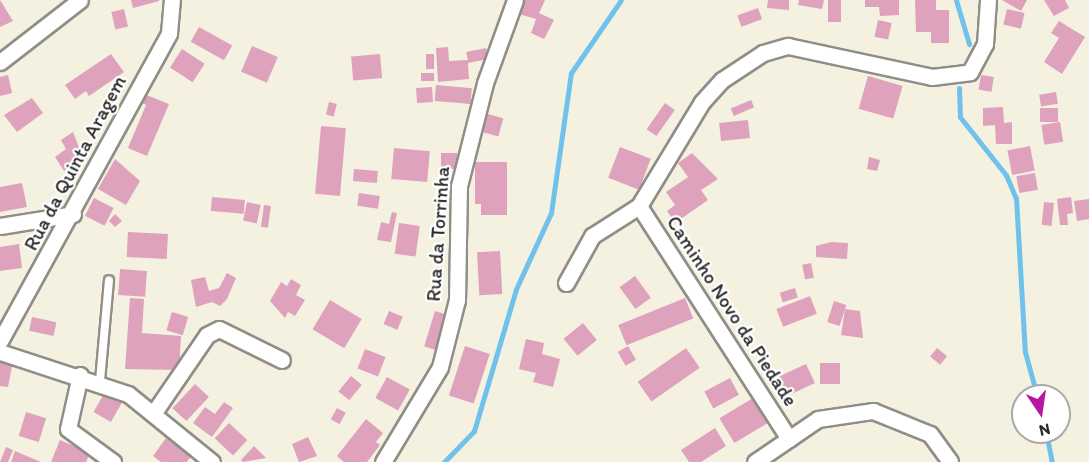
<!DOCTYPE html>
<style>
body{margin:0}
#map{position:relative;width:1089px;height:462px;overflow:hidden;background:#f4f1e0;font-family:Itim,sans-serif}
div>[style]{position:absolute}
.stream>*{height:5px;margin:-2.5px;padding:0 2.5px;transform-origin:2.5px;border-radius:2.5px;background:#70c2ec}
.building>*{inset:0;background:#dea2bc;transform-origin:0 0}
.roads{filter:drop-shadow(2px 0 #908e86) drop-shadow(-2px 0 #908e86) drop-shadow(0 2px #908e86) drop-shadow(0 -2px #908e86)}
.service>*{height:8px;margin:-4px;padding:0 4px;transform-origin:4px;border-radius:4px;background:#fff}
.minor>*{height:15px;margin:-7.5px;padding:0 7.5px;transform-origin:7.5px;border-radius:7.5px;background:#fff}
span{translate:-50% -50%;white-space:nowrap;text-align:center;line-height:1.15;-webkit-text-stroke:4.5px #fff;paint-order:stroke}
.street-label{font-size:20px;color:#2b2b2b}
.north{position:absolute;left:1011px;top:384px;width:60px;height:60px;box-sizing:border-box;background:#fff;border:2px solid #aaa;border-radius:50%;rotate:167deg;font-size:16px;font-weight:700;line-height:24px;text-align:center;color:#2b2b2b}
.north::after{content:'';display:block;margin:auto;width:21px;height:27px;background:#b5179e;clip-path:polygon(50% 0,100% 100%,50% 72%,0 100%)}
</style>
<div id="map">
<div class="stream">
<i style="left:956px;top:0;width:46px;rotate:73.5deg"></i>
<i style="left:959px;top:88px;width:29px;rotate:88deg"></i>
<i style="left:960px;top:117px;width:74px;rotate:51.6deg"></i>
<i style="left:1006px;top:175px;width:25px;rotate:67deg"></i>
<i style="left:1016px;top:198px;width:154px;rotate:86.7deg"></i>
<i style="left:1025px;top:352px;width:46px;rotate:74.7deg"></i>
<i style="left:1046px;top:432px;width:31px;rotate:79deg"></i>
<i style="left:444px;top:462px;width:43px;rotate:-45.9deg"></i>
<i style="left:474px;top:431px;width:148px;rotate:-73.5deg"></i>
<i style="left:516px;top:289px;width:84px;rotate:-65.3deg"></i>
<i style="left:551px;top:213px;width:141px;rotate:-81.9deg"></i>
<i style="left:571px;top:73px;width:88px;rotate:-55.6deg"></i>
</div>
<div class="building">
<i style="clip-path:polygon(0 0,13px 21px,0 27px)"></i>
<i style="clip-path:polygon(131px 0,159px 0,159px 1px,133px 8px)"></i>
<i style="clip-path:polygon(523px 0,545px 0,539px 13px,554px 20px,544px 39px,531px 33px,536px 19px,519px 14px)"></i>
<i style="clip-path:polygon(768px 0,789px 0,789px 10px,767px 8px)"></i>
<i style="clip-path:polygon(799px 0,824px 0,822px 9px,798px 5px)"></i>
<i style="left:828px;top:0;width:13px;height:22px"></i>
<i style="clip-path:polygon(865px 0,899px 0,899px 15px,880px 16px,879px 7px,865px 7px)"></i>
<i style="clip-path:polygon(915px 0,936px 0,936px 10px,949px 10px,949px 43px,931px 43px,931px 32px,916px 32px)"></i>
<i style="clip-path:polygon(1002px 0,1027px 0,1021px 11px)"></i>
<i style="clip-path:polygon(1044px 0,1065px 0,1069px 8px,1054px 16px)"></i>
<i style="left:758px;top:8px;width:12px;height:22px;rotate:70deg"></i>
<i style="left:124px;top:9px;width:18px;height:13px;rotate:77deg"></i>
<i style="left:1007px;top:9px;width:18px;height:16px;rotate:13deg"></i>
<i style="left:878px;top:20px;width:14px;height:17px;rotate:12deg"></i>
<i style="clip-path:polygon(1059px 21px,1085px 37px,1062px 74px,1044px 62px,1059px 38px,1051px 33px)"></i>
<i style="left:199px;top:27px;width:38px;height:17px;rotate:29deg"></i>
<i style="left:252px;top:46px;width:28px;height:28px;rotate:23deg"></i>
<i style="clip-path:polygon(448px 47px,449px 61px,468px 60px,466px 52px,486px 48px,488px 59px,468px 63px,469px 79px,438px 82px,436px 48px)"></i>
<i style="left:182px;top:49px;width:27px;height:22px;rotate:33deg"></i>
<i style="clip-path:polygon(111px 54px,124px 72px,89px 96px,86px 91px,75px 99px,65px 85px)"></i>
<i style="left:380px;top:54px;width:24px;height:29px;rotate:85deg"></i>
<i style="left:426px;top:54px;width:8px;height:15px"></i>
<i style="left:421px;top:73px;width:13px;height:8px"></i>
<i style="clip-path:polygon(8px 75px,12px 93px,0 96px,0 77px)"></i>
<i style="left:981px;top:75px;width:13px;height:15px;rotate:9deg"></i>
<i style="left:868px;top:76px;width:36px;height:34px;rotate:16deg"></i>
<i style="left:436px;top:85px;width:36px;height:16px;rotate:5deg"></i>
<i style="left:432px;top:87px;width:15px;height:16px;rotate:86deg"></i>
<i style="left:1056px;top:92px;width:12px;height:17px;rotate:81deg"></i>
<i style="clip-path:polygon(144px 94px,169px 104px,147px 156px,128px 148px,146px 105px,140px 102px)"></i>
<i style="clip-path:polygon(32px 98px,43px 113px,17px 132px,4px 115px)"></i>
<i style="left:751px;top:100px;width:8px;height:22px;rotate:67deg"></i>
<i style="left:329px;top:102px;width:8px;height:13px;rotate:14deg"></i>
<i style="left:665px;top:103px;width:12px;height:32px;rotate:35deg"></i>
<i style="clip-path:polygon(1003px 107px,1004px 123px,1012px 122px,1012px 144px,996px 144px,995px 125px,983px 126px,983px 108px)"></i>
<i style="left:1040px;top:108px;width:18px;height:14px"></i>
<i style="left:484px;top:113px;width:20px;height:19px;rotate:15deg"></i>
<i style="left:748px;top:120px;width:18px;height:29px;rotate:84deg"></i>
<i style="left:1060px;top:122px;width:20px;height:19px;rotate:81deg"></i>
<i style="left:321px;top:126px;width:25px;height:68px;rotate:5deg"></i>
<i style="clip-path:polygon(73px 132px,83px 158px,64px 171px,55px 157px,66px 149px,61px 140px)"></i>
<i style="left:1030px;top:146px;width:25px;height:23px;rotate:79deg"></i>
<i style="left:620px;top:147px;width:33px;height:33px;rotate:21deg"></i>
<i style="left:394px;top:148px;width:36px;height:31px;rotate:5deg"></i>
<i style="left:441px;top:153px;width:16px;height:16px"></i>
<i style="clip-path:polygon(692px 153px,718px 179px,701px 190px,708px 200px,675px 223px,667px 211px,675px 205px,666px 192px,688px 177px,678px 163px)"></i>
<i style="clip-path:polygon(869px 157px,880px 160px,877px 171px,867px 169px)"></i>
<i style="clip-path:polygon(115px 159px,140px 181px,126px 205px,98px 189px)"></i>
<i style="clip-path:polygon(475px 162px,507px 162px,507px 215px,481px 215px,481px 204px,475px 204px)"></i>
<i style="left:354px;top:169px;width:24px;height:12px;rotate:5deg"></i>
<i style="left:1035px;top:173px;width:17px;height:19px;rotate:80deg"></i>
<i style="clip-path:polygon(22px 183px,27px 207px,0 212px,0 187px)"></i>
<i style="left:359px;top:193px;width:21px;height:13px;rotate:8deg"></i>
<i style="left:212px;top:197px;width:33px;height:14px;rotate:5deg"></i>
<i style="clip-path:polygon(1071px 197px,1073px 213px,1067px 214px,1068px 225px,1060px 225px,1057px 199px)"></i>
<i style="left:94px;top:198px;width:22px;height:20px;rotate:27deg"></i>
<i style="clip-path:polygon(1089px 199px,1089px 219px,1077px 221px,1074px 201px)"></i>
<i style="left:247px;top:202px;width:14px;height:19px;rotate:12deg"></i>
<i style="left:1044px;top:202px;width:10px;height:23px;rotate:6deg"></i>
<i style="left:264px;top:205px;width:7px;height:22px;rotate:8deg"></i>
<i style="clip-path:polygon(392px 212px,397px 213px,391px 242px,377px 240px,381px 222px,389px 224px)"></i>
<i style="clip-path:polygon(115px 214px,122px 221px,115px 227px,109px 221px)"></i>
<i style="left:399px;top:223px;width:21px;height:31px;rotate:8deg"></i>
<i style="left:128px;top:232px;width:40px;height:25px;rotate:3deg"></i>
<i style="clip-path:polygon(831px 242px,848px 243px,847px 259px,816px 257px,816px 246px)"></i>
<i style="clip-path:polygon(19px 244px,22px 268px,0 271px,0 247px)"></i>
<i style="left:500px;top:251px;width:43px;height:23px;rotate:87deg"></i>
<i style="left:811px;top:263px;width:15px;height:9px;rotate:79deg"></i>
<i style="left:120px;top:269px;width:27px;height:26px;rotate:4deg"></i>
<i style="clip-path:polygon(227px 273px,236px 278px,227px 299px,220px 306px,212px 302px,196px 307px,191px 280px,205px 277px,209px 291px,219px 288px)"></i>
<i style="left:635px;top:276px;width:27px;height:19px;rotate:54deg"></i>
<i style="clip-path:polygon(291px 279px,301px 285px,296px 295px,305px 300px,295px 316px,288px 312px,285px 318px,270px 301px,281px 282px,287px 286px)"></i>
<i style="left:795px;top:288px;width:10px;height:16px;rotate:73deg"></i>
<i style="left:810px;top:296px;width:19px;height:36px;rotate:69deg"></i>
<i style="clip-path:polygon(130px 298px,144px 299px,142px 333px,181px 336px,179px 370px,125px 369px)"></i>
<i style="left:685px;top:298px;width:22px;height:72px;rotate:68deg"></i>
<i style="left:330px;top:300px;width:37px;height:34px;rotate:31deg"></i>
<i style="left:834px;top:301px;width:13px;height:22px;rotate:18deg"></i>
<i style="clip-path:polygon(845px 309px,860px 311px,863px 338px,841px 335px)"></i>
<i style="left:389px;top:311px;width:15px;height:14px;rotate:23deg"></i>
<i style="left:435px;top:311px;width:14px;height:37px;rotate:17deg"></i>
<i style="left:172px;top:312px;width:17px;height:19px;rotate:17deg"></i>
<i style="left:32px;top:317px;width:25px;height:14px;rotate:12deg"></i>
<i style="left:583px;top:323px;width:22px;height:25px;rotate:51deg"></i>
<i style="clip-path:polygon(526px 339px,544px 343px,542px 354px,560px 359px,553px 387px,533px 382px,536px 373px,519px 369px)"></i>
<i style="left:465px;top:346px;width:26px;height:52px;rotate:18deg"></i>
<i style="left:628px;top:346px;width:16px;height:12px;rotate:60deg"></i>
<i style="left:686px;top:348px;width:24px;height:59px;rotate:55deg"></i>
<i style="left:937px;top:348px;width:13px;height:11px;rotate:39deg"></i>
<i style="left:365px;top:349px;width:22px;height:21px;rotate:21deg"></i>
<i style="clip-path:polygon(0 358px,13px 361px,8px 387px,0 386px)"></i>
<i style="left:820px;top:363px;width:20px;height:21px"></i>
<i style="left:806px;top:364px;width:21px;height:31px;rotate:65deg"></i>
<i style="left:351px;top:376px;width:14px;height:20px;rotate:39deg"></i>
<i style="left:387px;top:377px;width:26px;height:24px;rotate:29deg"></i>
<i style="left:730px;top:378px;width:19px;height:29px;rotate:62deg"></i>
<i style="left:195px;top:384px;width:19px;height:33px;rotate:43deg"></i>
<i style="left:105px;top:392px;width:20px;height:23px;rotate:30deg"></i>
<i style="left:758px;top:395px;width:29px;height:45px;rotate:59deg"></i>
<i style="clip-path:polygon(224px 402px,233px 408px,212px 437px,193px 423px,205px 407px,215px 414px)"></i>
<i style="left:337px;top:408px;width:10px;height:13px;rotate:29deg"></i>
<i style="left:26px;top:412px;width:21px;height:25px;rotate:17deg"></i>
<i style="clip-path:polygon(366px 419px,383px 433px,376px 442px,380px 445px,367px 462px,344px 462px,337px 456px)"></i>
<i style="left:229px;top:423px;width:25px;height:21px;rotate:43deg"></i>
<i style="clip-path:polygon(715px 428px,726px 446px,701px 462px,689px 462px,681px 450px)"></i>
<i style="clip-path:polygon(308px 437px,317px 456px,299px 462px,292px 444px)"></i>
<i style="clip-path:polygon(166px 438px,191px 456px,187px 462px,161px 462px,153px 456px)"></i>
<i style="clip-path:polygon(60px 440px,90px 453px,86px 462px,51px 462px)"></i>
<i style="clip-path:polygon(254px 446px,266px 458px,243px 462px,241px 460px)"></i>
<i style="clip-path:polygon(6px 447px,13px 450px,8px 462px,0 462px)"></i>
<i style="clip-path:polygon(15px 451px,41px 462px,11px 462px)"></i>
</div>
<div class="roads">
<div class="service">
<i style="left:100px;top:381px;width:101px;rotate:-84.9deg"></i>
</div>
<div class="minor">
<i style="left:0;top:62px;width:101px;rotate:-37.8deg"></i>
<i style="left:639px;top:206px;width:277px;rotate:57.2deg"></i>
<i style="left:0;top:226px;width:74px;rotate:-9.3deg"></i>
<i style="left:566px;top:283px;width:54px;rotate:-61deg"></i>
<i style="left:592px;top:236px;width:56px;rotate:-32.6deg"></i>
<i style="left:639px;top:206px;width:122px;rotate:-58.8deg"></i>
<i style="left:702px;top:102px;width:30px;rotate:-48deg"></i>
<i style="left:722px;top:80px;width:49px;rotate:-33.4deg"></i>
<i style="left:763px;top:53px;width:26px;rotate:-16deg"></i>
<i style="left:788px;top:46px;width:147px;rotate:12.1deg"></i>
<i style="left:932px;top:77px;width:38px;rotate:-7deg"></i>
<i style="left:970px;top:72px;width:32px;rotate:-62deg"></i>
<i style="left:985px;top:44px;width:44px;rotate:-86.1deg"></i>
<i style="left:0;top:341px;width:351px;rotate:-61.2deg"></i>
<i style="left:169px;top:33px;width:33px;rotate:-85deg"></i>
<i style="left:0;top:352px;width:135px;rotate:18.2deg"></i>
<i style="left:128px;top:394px;width:108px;rotate:39deg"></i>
<i style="left:80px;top:375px;width:55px;rotate:102.5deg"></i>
<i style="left:68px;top:429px;width:56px;rotate:36.3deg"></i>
<i style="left:155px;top:411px;width:92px;rotate:-55.6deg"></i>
<i style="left:207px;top:335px;width:13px;rotate:-27deg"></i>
<i style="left:219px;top:329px;width:70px;rotate:26.2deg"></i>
<i style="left:383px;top:462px;width:111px;rotate:-59deg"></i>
<i style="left:440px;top:367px;width:69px;rotate:-75.8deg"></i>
<i style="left:457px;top:300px;width:114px;rotate:-89deg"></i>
<i style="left:459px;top:186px;width:106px;rotate:-75.8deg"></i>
<i style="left:485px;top:83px;width:88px;rotate:-70.1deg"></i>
<i style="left:755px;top:462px;width:76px;rotate:-34.3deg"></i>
<i style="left:818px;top:419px;width:56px;rotate:-8.3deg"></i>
<i style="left:873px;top:411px;width:61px;rotate:22deg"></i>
<i style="left:930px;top:434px;width:34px;rotate:54deg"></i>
</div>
</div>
<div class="street-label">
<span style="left:75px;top:163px;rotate:-62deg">Rua da Quinta Aragem</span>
<span style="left:438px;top:234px;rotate:-86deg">Rua da Torrinha</span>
<span style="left:732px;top:311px;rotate:57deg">Caminho Novo da Piedade</span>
</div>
<div class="north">N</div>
</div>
